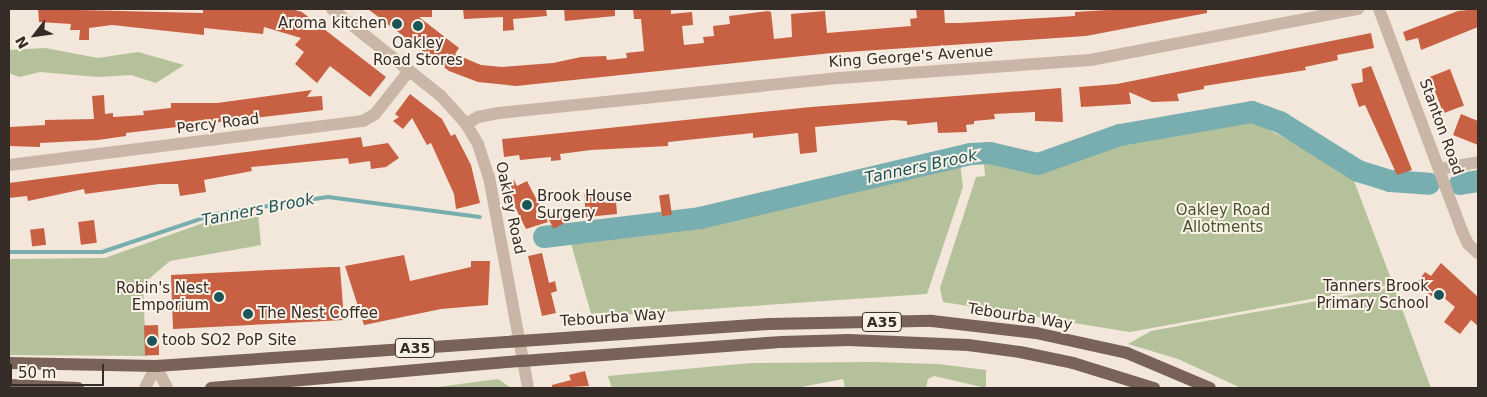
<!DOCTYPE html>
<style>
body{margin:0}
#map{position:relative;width:1487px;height:397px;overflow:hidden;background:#f2e7da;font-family:"DejaVu Sans",sans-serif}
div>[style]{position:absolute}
.green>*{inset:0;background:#b5c19a}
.stream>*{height:4px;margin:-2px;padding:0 2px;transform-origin:2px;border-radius:2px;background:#79aeb0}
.river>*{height:22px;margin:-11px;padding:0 11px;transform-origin:11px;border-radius:11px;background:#79aeb0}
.building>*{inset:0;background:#c86143;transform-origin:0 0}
.minor>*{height:12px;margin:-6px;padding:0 6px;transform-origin:6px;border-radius:6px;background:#cab6a6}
.primary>*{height:12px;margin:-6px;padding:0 6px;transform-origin:6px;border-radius:6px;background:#796358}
.dots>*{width:14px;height:14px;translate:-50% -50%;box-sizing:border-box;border:2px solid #faf1e7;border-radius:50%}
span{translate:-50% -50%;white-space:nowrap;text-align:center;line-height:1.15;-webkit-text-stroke:4px #faf1e7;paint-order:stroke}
.shield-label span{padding:1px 4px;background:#faf1e7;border:1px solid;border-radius:4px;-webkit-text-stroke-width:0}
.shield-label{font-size:14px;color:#362c27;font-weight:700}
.poi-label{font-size:15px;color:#362c27}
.right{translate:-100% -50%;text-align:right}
.left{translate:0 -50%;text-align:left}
.street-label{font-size:15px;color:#362c27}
.park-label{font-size:15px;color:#46552b}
.water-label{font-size:16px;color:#1c5558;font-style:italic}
.frame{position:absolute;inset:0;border:10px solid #362c27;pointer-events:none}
.north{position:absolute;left:10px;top:10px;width:50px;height:50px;-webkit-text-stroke:4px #faf1e7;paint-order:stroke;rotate:240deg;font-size:14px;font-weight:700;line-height:20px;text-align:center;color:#362c27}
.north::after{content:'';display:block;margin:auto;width:18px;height:22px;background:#362c27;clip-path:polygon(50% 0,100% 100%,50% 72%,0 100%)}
.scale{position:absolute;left:10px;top:364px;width:94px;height:22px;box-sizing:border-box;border:2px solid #362c27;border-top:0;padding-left:6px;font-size:15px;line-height:18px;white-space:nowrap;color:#362c27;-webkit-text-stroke:4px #faf1e7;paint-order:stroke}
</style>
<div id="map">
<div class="green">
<i style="clip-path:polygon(45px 48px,98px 58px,138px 52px,184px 65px,156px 83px,131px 75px,98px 77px,40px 72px,19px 77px,9px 73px,9px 50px)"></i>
<i style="clip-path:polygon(1247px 118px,1351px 173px,1393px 284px,1130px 332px,943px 302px,940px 288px,976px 177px,985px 176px,984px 162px,1044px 168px,1099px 146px)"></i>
<i style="clip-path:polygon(960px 163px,963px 187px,927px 294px,592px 317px,570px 240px,702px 222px)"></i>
<i style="clip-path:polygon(258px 214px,261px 245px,170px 261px,143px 284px,146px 356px,9px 355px,9px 259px,105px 258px,209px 221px)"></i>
<i style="clip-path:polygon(1394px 287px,1431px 388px,1241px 388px,1178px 359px,1128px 344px,1151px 331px)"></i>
<i style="clip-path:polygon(873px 362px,938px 364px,986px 370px,986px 388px,934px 376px,928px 379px,926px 388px,845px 388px,843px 379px,796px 388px,612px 388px,608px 376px,751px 363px)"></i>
<i style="clip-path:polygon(498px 379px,511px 388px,430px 388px)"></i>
</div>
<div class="stream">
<i style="left:9px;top:252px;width:93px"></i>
<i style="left:102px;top:252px;width:119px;rotate:-18.6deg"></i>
<i style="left:215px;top:214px;width:114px;rotate:-8.6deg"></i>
<i style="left:328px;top:197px;width:153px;rotate:7.5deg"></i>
</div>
<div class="river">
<i style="left:1460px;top:184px;width:18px;rotate:-9deg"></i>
<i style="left:544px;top:237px;width:157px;rotate:-6.9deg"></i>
<i style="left:700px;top:218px;width:278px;rotate:-13.3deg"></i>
<i style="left:971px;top:154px;width:19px;rotate:-3deg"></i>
<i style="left:990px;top:153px;width:49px;rotate:12.9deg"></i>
<i style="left:1038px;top:164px;width:87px;rotate:-19.5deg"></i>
<i style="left:1120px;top:135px;width:134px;rotate:-9.9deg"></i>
<i style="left:1252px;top:112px;width:30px;rotate:20deg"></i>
<i style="left:1280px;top:122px;width:92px;rotate:32.1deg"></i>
<i style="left:1358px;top:171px;width:34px;rotate:17deg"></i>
<i style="left:1390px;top:181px;width:39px;rotate:4deg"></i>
</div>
<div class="building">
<i style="clip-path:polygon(38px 9px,203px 13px,203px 9px,291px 9px,302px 12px,386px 77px,370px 97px,330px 66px,317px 83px,295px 64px,304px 52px,295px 45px,301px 38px,264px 27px,263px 34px,204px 28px,204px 35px,112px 25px,89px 28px,89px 40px,79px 40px,80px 30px,70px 30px,71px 24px,39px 22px)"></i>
<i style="clip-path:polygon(368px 9px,432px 9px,432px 17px,419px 17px,459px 48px,455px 54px,481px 65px,502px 67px,553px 63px,581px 57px,606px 56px,607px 60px,627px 58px,626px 53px,644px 51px,641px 19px,634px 19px,633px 9px,671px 9px,671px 14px,692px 12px,693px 25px,682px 26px,684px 45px,704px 43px,703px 37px,714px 36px,713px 26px,730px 24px,729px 16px,768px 11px,771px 12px,774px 39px,792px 37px,791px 14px,825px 11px,827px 33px,911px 26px,910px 19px,917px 18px,916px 9px,944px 9px,945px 23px,960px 23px,1075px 16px,1075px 12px,1124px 9px,1207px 9px,1207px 13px,1086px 36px,832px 53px,516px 86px,478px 82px,449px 71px)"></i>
<i style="clip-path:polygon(463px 9px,546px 9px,547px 16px,513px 19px,514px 30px,503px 31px,503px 17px,464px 19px)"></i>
<i style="clip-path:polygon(564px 9px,615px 9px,615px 16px,565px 21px)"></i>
<i style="clip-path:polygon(1478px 9px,1478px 27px,1421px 50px,1418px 38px,1406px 41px,1403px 32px,1458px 11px)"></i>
<i style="clip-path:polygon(1371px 33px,1374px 48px,1337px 55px,1338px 60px,1305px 67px,1306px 70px,1204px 86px,1204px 89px,1177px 94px,1179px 101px,1152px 102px,1129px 92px,1131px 104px,1081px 107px,1079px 87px,1117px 84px)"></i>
<i style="clip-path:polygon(1371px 66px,1412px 170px,1397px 175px,1365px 105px,1359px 107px,1351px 84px,1363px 82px,1362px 69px)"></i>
<i style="left:1450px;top:69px;width:39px;height:22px;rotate:69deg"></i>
<i style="clip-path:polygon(1061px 88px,1063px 122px,1035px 121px,1035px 112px,994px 114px,995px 119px,974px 121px,974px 124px,966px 125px,967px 132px,938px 133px,937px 122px,907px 125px,907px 121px,893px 120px,815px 127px,817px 152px,800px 154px,798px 133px,753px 138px,753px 133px,668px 142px,668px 146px,591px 150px,560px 154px,561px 160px,551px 161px,551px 157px,520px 160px,519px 155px,504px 157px,502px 139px,811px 107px)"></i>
<i style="clip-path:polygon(312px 90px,307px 97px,322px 96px,323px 110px,126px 133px,126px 136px,98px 140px,40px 143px,40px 147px,9px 146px,9px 127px,45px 125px,45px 120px,94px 119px,92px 96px,104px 95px,105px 114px,113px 113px,113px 117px,144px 115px,143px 111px,171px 108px,171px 103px,217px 103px)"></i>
<i style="clip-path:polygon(410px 94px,442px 119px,451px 136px,455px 134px,471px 165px,480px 203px,456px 209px,454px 194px,431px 143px,427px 145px,412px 118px,403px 129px,393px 121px,399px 117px,395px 114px)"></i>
<i style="clip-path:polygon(1461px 114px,1478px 121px,1478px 145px,1453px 135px)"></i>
<i style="clip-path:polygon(361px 137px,363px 147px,388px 143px,399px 158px,386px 167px,371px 169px,370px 161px,349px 164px,348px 158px,251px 167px,252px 171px,204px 180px,206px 192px,180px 196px,178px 184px,159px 184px,85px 194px,84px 189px,28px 201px,27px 196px,9px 198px,9px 183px)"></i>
<i style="clip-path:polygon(514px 180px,517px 186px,527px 181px,548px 222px,526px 229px,504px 185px)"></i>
<i style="clip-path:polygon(603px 191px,605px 203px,616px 201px,617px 214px,586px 217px,584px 194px)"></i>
<i style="left:669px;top:194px;width:21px;height:10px;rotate:82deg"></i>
<i style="left:557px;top:209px;width:16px;height:12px;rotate:63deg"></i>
<i style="left:94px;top:220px;width:23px;height:16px;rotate:83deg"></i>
<i style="left:44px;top:228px;width:17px;height:14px;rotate:83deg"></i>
<i style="clip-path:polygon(542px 253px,549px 283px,555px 281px,557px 291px,551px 293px,556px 313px,542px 316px,528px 256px)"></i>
<i style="clip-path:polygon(404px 255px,410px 281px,471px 267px,471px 261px,490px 261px,488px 305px,441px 309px,364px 325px,345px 266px)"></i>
<i style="clip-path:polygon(1441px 263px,1478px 297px,1478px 326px,1471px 320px,1460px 334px,1444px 322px,1455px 307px,1438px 293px,1434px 298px,1416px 284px,1425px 272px,1431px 276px)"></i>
<i style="clip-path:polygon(331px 267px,340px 267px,344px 320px,173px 329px,171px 275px)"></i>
<i style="left:158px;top:325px;width:30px;height:14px;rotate:88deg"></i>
<i style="clip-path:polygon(585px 371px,589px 386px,552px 388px,552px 385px,571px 380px,569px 375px)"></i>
</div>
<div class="minor">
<i style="left:332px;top:9px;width:139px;rotate:38.6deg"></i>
<i style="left:441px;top:96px;width:38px;rotate:48deg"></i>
<i style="left:466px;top:124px;width:23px;rotate:59deg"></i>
<i style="left:478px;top:144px;width:35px;rotate:72deg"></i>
<i style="left:489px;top:177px;width:215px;rotate:79.5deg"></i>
<i style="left:1379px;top:9px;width:237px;rotate:69.5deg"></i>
<i style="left:1462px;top:231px;width:14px;rotate:65deg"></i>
<i style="left:1468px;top:244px;width:13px;rotate:42deg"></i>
<i style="left:466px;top:124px;width:14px;rotate:-30deg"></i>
<i style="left:478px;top:117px;width:21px;rotate:-11deg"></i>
<i style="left:499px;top:113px;width:342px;rotate:-5.9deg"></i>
<i style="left:839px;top:78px;width:252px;rotate:-4.1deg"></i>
<i style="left:1090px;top:60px;width:273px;rotate:-10.8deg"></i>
<i style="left:9px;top:165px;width:357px;rotate:-7.1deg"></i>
<i style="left:363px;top:121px;width:14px;rotate:-30deg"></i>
<i style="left:375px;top:114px;width:55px;rotate:-51.7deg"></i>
<i style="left:1439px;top:169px;width:40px;rotate:-10deg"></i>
<i style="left:156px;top:366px;width:25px;rotate:63deg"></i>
<i style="left:145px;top:388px;width:25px;rotate:-63deg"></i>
</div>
<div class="primary">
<i style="left:9px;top:363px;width:147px;rotate:1.2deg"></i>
<i style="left:156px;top:366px;width:614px;rotate:-3.92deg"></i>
<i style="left:769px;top:324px;width:163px;rotate:-1.1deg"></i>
<i style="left:932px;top:321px;width:105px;rotate:6.6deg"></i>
<i style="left:1036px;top:333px;width:93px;rotate:12.4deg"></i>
<i style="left:1127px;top:353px;width:90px;rotate:22.9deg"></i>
<i style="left:9px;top:385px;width:69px;rotate:2.5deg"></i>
<i style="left:211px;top:388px;width:312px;rotate:-5deg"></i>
<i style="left:522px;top:361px;width:261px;rotate:-4.2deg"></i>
<i style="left:782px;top:342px;width:67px;rotate:-1.7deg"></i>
<i style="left:849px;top:340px;width:119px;rotate:2.4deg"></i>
<i style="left:968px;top:345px;width:52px;rotate:7.7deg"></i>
<i style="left:1020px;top:352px;width:54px;rotate:11.7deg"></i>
<i style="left:1073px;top:363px;width:85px;rotate:17.2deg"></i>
</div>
<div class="dots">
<i style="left:397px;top:24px;background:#1c5558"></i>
<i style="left:418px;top:26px;background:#1c5558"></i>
<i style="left:527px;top:205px;background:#1c5558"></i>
<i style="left:1439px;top:295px;background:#1c5558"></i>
<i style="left:219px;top:297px;background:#1c5558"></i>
<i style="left:248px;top:314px;background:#1c5558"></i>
<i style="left:152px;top:341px;background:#1c5558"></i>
</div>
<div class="shield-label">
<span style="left:882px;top:322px">A35</span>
<span style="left:415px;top:348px">A35</span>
</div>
<div class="poi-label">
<span class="right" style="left:387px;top:24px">Aroma kitchen</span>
<span style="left:418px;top:52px">Oakley<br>Road Stores</span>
<span class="left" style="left:537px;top:205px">Brook House<br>Surgery</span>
<span class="right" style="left:1429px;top:295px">Tanners Brook<br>Primary School</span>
<span class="right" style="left:209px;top:297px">Robin's Nest<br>Emporium</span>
<span class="left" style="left:258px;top:314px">The Nest Coffee</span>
<span class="left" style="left:162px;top:341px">toob SO2 PoP Site</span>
</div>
<div class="street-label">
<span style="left:911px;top:57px;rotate:-4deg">King George's Avenue</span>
<span style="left:218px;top:124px;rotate:-7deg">Percy Road</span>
<span style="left:1441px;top:127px;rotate:70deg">Stanton Road</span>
<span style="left:510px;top:208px;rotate:78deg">Oakley Road</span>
<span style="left:1020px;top:317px;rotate:9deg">Tebourba Way</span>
<span style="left:613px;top:318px;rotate:-4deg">Tebourba Way</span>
</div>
<div class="park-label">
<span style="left:1223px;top:219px">Oakley Road<br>Allotments</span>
</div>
<div class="water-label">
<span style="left:921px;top:167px;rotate:-12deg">Tanners Brook</span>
<span style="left:258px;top:210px;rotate:-11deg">Tanners Brook</span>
</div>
<div class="frame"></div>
<div class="north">N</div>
<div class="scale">50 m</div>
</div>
